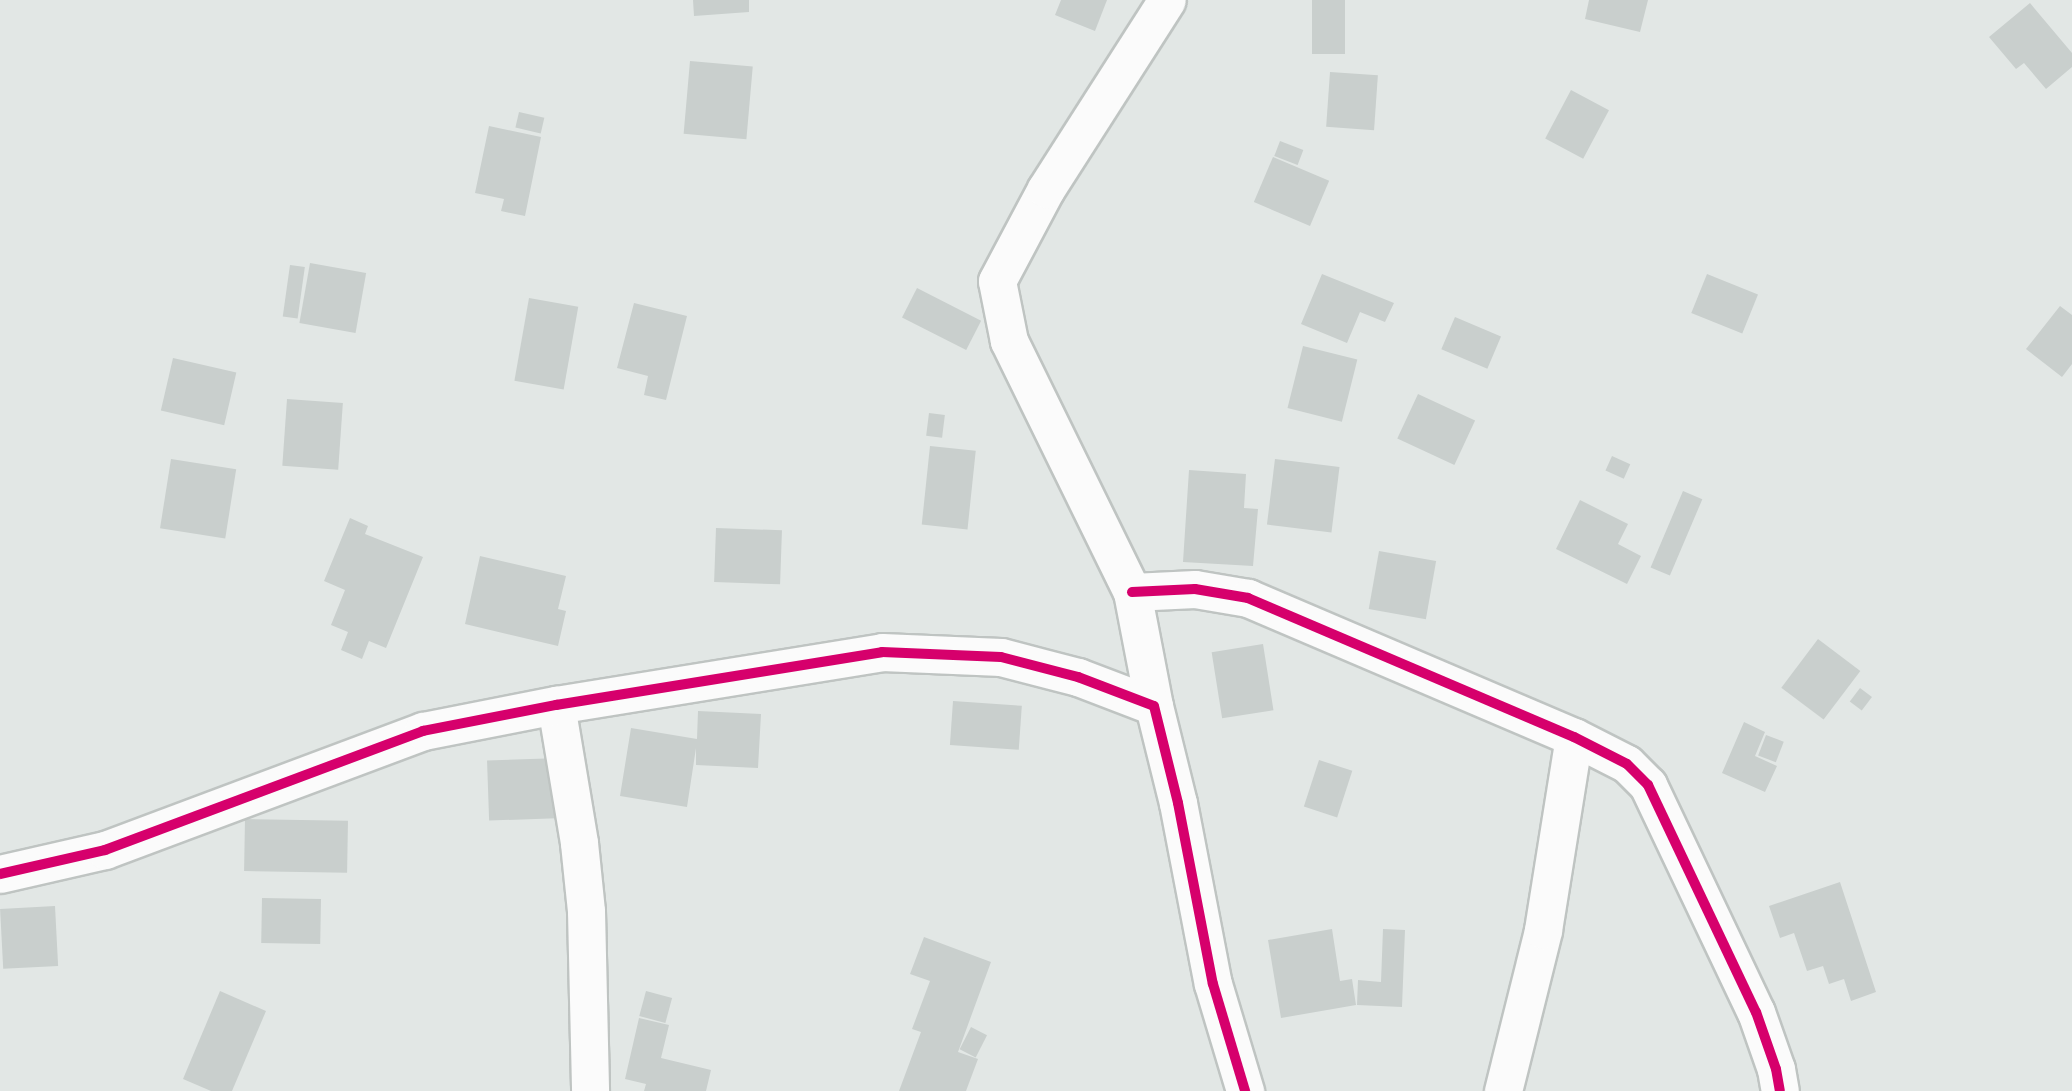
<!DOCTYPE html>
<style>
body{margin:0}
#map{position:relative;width:2072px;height:1091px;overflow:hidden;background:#e2e7e5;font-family:"PT Sans",sans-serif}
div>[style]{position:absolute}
.building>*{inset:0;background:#c9cfcd;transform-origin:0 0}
.roads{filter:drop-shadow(2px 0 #bfc4c2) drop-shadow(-2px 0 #bfc4c2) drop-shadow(0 2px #bfc4c2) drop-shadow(0 -2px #bfc4c2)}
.minor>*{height:37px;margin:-18.5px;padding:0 18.5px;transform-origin:18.5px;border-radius:18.5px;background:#fbfbfb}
.cycleway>*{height:10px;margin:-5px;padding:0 5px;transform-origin:5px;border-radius:5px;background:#d6006c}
span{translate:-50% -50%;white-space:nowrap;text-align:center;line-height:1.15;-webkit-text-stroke:5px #eff7f4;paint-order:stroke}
</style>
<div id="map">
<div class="building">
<i style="clip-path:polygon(693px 0,749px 0,749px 12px,694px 16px)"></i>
<i style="clip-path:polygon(1061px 0,1107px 0,1095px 31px,1055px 15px)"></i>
<i style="left:1312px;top:0;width:33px;height:54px"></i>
<i style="clip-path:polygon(1589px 0,1648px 0,1640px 32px,1585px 19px)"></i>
<i style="clip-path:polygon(2030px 3px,2072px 53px,2072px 67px,2046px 89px,2024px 63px,2016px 69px,1989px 37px)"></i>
<i style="left:690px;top:61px;width:63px;height:73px;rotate:5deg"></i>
<i style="left:1330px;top:72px;width:48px;height:55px;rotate:4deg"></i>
<i style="left:1571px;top:90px;width:43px;height:55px;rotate:28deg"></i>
<i style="left:519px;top:112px;width:26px;height:16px;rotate:13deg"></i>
<i style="clip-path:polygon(489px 126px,541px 137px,525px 216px,501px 211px,504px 199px,475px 193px)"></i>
<i style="left:1280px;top:141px;width:25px;height:16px;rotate:21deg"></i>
<i style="left:1273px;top:157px;width:61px;height:49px;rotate:23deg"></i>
<i style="left:310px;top:263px;width:57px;height:61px;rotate:10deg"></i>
<i style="left:290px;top:265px;width:15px;height:52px;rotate:8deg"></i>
<i style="clip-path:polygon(1322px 274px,1394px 303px,1385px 322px,1360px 312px,1347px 343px,1301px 324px)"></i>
<i style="left:1707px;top:274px;width:55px;height:42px;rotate:22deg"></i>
<i style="left:917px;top:288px;width:72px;height:33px;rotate:27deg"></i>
<i style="left:529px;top:298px;width:50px;height:84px;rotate:10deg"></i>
<i style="clip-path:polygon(634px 303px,687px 316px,666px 400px,644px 395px,648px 376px,617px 368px)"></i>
<i style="clip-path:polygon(2060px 306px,2072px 315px,2072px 364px,2062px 377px,2026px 349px)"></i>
<i style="left:1455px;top:317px;width:50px;height:35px;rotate:23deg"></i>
<i style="left:1303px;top:346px;width:56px;height:64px;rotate:14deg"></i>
<i style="left:173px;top:358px;width:65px;height:54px;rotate:13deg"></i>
<i style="left:1418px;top:394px;width:63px;height:49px;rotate:25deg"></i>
<i style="left:287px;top:399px;width:56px;height:67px;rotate:4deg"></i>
<i style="left:929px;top:413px;width:16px;height:23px;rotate:7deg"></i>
<i style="left:930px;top:446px;width:46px;height:79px;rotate:6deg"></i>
<i style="left:1612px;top:456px;width:20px;height:16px;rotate:24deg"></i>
<i style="left:171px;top:459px;width:66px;height:70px;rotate:9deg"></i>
<i style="left:1275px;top:459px;width:65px;height:66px;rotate:7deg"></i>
<i style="clip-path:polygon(1189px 470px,1246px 474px,1244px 508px,1258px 509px,1253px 566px,1183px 562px)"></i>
<i style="left:1683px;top:491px;width:21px;height:83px;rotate:23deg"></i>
<i style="clip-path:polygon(1580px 500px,1628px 524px,1618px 544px,1641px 556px,1627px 584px,1556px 549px)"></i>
<i style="clip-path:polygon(350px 518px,368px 526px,365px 534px,423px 557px,386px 648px,369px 641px,362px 659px,341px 650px,348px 632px,331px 625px,345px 590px,324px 581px)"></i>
<i style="left:716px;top:528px;width:66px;height:54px;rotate:2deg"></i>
<i style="left:1379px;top:551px;width:58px;height:59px;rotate:10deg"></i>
<i style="clip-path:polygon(480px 556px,566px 576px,558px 609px,566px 611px,558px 646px,465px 624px)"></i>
<i style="left:1818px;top:639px;width:53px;height:61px;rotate:37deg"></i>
<i style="left:1263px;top:644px;width:67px;height:52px;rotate:81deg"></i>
<i style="left:1860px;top:688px;width:15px;height:17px;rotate:37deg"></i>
<i style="left:953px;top:701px;width:69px;height:44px;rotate:4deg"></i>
<i style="clip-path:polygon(698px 711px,761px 714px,758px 768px,696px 765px,696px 748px,687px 807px,620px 796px,631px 728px,697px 739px)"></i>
<i style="clip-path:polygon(1744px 722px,1765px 732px,1755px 756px,1777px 766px,1765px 792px,1722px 773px)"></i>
<i style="left:1766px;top:735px;width:19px;height:22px;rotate:21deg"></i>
<i style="left:561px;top:758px;width:60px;height:74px;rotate:88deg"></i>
<i style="left:1319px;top:760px;width:35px;height:49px;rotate:18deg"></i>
<i style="left:245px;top:819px;width:103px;height:52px;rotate:1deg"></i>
<i style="clip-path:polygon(1840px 882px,1876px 992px,1851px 1001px,1844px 979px,1829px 984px,1823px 966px,1807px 971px,1794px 933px,1780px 938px,1769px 906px)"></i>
<i style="left:262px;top:898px;width:59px;height:45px;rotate:1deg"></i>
<i style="left:55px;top:906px;width:60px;height:55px;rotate:87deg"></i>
<i style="clip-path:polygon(1332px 929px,1340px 981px,1352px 979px,1356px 1005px,1281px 1018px,1268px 940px)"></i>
<i style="clip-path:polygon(1383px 929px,1405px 930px,1402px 1007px,1357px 1005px,1358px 980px,1381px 982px)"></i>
<i style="clip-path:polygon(924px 937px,991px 962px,958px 1052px,978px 1059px,966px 1091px,899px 1091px,921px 1032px,912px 1029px,930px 981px,910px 974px)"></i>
<i style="clip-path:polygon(220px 991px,266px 1011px,232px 1091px,211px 1091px,183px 1079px)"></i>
<i style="left:646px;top:991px;width:27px;height:26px;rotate:15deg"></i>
<i style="clip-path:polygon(639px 1018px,669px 1025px,661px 1058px,711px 1070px,706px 1091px,644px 1091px,646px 1084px,625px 1079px)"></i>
<i style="left:971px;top:1027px;width:18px;height:25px;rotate:27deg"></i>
</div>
<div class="roads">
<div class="minor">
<i style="left:1132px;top:592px;width:63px;rotate:-2.7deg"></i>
<i style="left:1195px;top:589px;width:54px;rotate:9.6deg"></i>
<i style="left:1248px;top:598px;width:354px;rotate:23.1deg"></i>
<i style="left:1574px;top:737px;width:59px;rotate:27deg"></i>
<i style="left:1627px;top:764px;width:30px;rotate:45deg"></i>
<i style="left:1648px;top:785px;width:251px;rotate:64.6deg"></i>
<i style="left:1756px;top:1012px;width:60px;rotate:70.7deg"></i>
<i style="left:1776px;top:1069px;width:22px;rotate:80deg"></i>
<i style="left:556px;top:705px;width:140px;rotate:80.5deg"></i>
<i style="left:579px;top:843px;width:68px;rotate:84.1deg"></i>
<i style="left:586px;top:911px;width:180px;rotate:88.7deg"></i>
<i style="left:1154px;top:706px;width:116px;rotate:-100.9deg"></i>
<i style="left:1132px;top:592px;width:280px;rotate:-116.1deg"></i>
<i style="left:1009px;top:341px;width:61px;rotate:-101.3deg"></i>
<i style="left:997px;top:281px;width:104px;rotate:-62deg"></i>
<i style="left:1046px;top:189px;width:224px;rotate:-57.4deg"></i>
<i style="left:0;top:874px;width:108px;rotate:-12.9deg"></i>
<i style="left:105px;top:850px;width:340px;rotate:-20.5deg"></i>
<i style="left:423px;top:731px;width:136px;rotate:-11.1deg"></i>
<i style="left:556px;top:705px;width:330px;rotate:-9.2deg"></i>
<i style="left:882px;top:652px;width:119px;rotate:2.4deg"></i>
<i style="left:1001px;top:657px;width:80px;rotate:14.6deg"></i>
<i style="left:1078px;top:677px;width:81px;rotate:20.9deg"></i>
<i style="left:1154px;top:706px;width:100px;rotate:76.1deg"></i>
<i style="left:1178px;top:803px;width:184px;rotate:79.1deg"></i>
<i style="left:1213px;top:984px;width:112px;rotate:73.3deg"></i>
<i style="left:1503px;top:1091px;width:166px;rotate:-76deg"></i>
<i style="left:1543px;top:930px;width:195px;rotate:-80.9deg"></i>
</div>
</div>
<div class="cycleway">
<i style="left:1132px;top:592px;width:63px;rotate:-2.7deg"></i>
<i style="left:1195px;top:589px;width:54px;rotate:9.6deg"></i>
<i style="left:1248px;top:598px;width:354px;rotate:23.1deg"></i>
<i style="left:1574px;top:737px;width:59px;rotate:27deg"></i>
<i style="left:1627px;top:764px;width:30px;rotate:45deg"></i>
<i style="left:1648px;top:785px;width:251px;rotate:64.6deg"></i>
<i style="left:1756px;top:1012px;width:60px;rotate:70.7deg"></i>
<i style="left:1776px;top:1069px;width:22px;rotate:80deg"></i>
<i style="left:0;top:874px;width:108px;rotate:-12.9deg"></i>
<i style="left:105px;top:850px;width:340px;rotate:-20.5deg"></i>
<i style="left:423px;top:731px;width:136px;rotate:-11.1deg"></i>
<i style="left:556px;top:705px;width:330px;rotate:-9.2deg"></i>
<i style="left:882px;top:652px;width:119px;rotate:2.4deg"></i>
<i style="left:1001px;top:657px;width:80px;rotate:14.6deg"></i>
<i style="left:1078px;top:677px;width:81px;rotate:20.9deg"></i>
<i style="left:1154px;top:706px;width:100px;rotate:76.1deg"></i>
<i style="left:1178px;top:803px;width:184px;rotate:79.1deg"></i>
<i style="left:1213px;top:984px;width:112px;rotate:73.3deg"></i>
</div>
</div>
